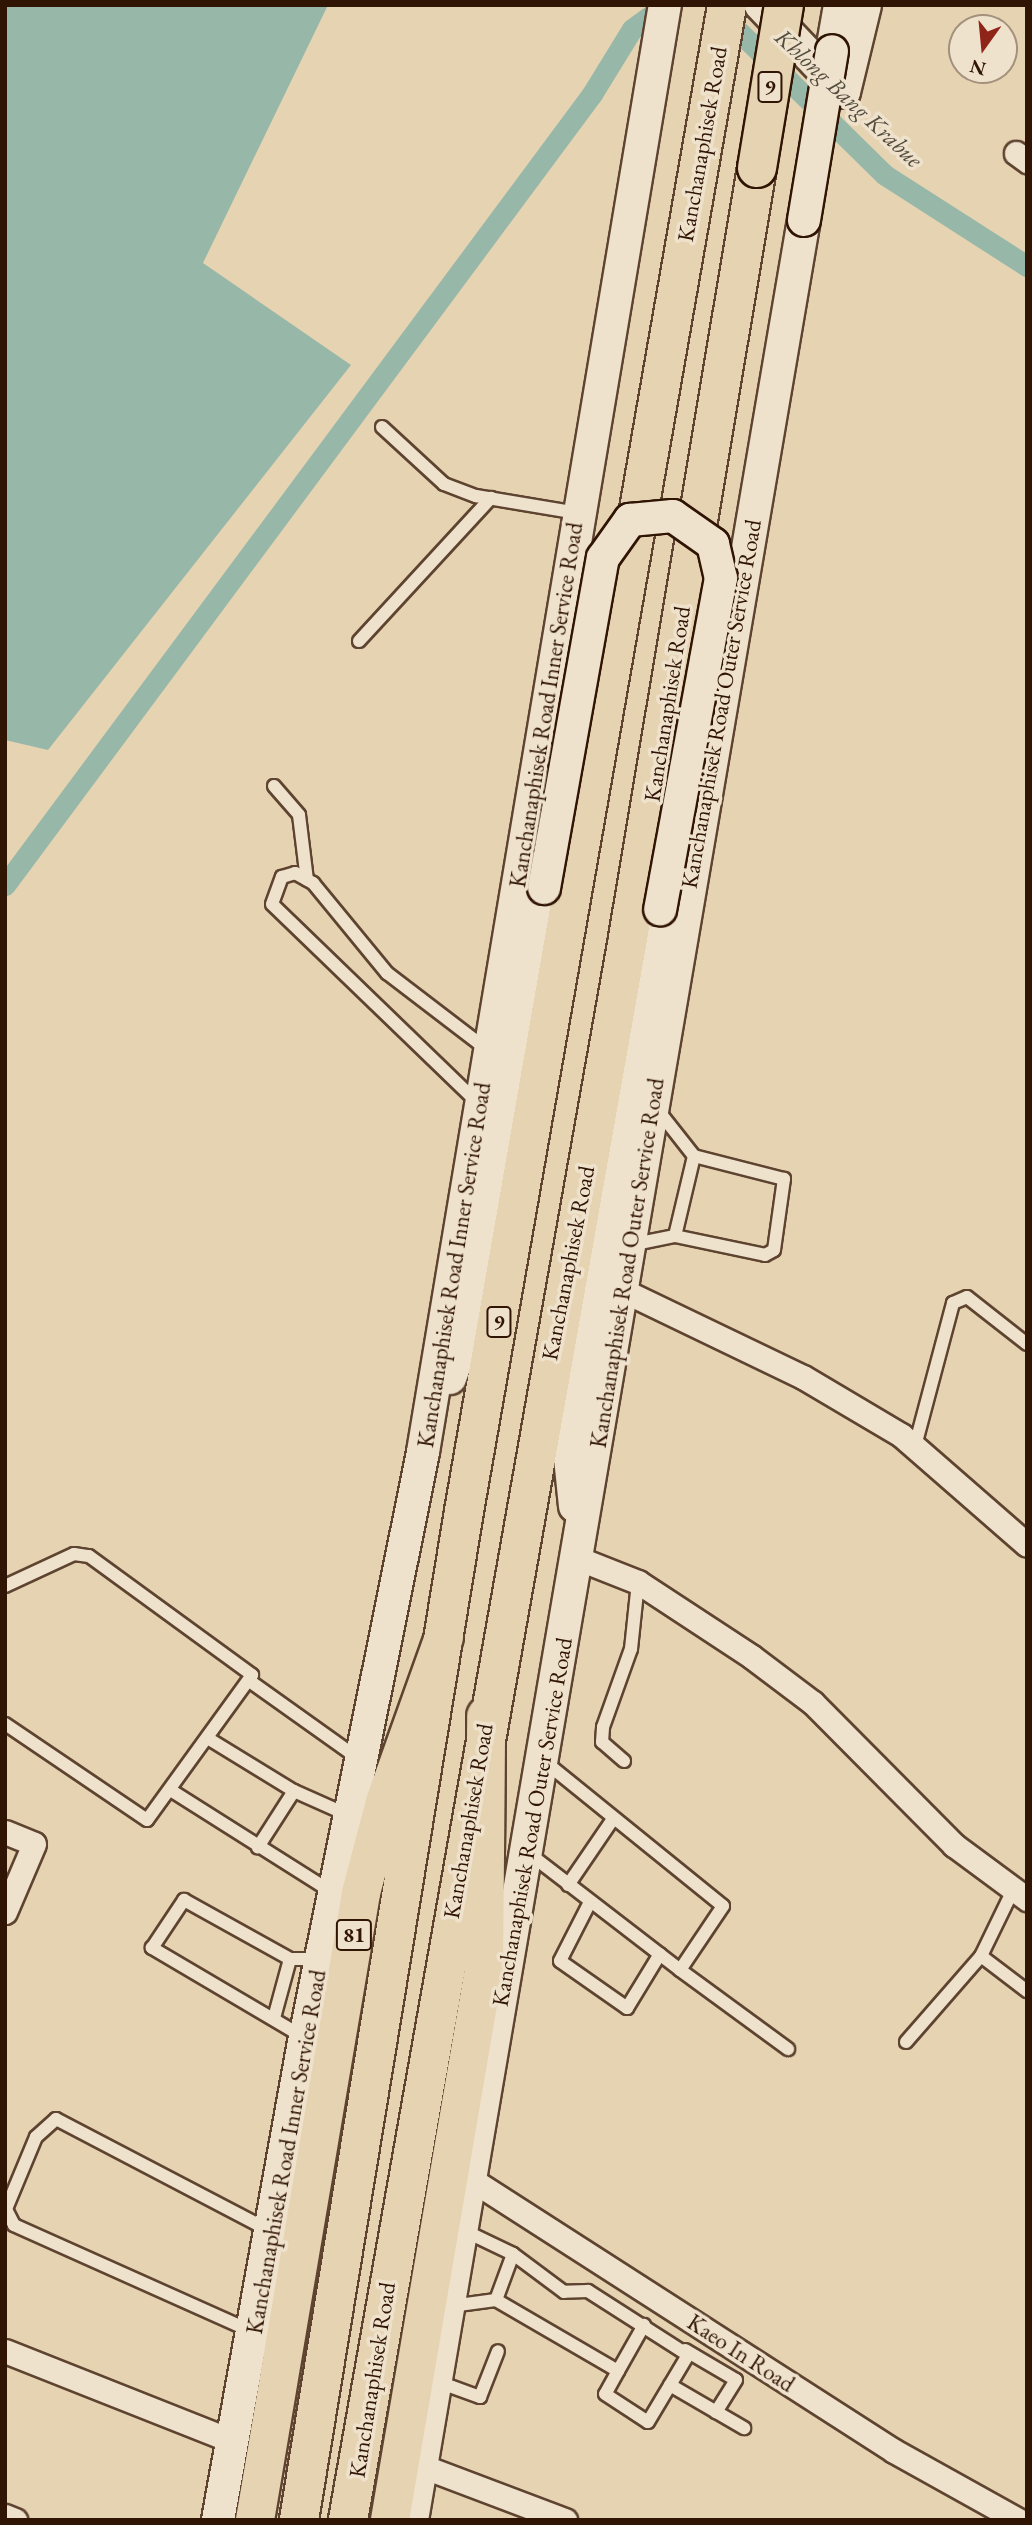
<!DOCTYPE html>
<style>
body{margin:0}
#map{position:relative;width:1032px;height:2525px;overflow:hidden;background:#e6d3b2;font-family:"EB Garamond",serif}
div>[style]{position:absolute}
.water>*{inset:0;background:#97b8a9}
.canal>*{height:21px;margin:-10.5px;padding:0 10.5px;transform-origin:10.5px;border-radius:10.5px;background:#97b8a9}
.roads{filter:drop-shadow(2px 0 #5e4430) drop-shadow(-2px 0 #5e4430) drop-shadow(0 2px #5e4430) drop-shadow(0 -2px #5e4430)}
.service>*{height:12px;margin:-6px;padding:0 6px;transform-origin:6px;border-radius:6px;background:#efe2cd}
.minor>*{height:23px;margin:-11.5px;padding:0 11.5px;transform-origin:11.5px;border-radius:11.5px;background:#efe2cd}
.secondary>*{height:32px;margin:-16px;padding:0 16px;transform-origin:16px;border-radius:16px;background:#efe2cd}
.trunk>*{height:38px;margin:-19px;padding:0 19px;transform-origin:19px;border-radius:19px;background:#e6d3b2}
.motorway>*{height:38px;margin:-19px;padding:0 19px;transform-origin:19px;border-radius:19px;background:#e6d3b2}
.bridges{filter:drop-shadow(2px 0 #301404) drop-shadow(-2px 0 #301404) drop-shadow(0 2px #301404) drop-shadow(0 -2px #301404)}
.secondary-bridge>*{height:32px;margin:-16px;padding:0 16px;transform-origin:16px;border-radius:16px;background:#efe2cd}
.trunk-bridge>*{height:38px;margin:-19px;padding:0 19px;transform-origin:19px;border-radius:19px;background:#e6d3b2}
span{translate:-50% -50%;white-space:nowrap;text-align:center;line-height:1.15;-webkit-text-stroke:7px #efe2cd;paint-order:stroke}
.shield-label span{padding:2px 5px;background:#efe2cd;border:2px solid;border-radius:5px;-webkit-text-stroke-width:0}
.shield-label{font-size:21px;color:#301404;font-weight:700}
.street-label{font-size:23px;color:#301404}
.water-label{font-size:24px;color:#544d3e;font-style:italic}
.frame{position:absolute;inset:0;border:7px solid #301404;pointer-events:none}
.north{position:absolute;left:948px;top:14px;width:70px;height:70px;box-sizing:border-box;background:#efe2cd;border:2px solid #a3907d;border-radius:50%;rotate:195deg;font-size:19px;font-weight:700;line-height:28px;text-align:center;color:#301404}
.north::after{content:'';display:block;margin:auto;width:24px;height:32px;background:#8f2418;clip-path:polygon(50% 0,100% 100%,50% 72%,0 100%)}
</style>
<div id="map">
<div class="water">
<i style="clip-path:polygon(5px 5px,328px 5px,203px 263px,351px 365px,48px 750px,5px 740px)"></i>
</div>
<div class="canal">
<i style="left:722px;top:15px;width:228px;rotate:44.5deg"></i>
<i style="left:885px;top:175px;width:169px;rotate:32.7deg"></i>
<i style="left:5px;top:885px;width:985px;rotate:-53.42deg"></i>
<i style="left:592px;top:94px;width:76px;rotate:-58.4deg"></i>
<i style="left:632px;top:29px;width:41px;rotate:-36deg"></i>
</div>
<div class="roads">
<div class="service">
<i style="left:382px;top:427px;width:84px;rotate:42.6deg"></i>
<i style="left:444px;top:484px;width:34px;rotate:21deg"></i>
<i style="left:476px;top:496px;width:103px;rotate:9.5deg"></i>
<i style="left:359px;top:641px;width:195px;rotate:-47.3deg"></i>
<i style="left:274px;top:786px;width:38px;rotate:49deg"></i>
<i style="left:299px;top:815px;width:65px;rotate:83deg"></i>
<i style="left:478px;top:1103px;width:286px;rotate:-136deg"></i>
<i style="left:272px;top:904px;width:29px;rotate:-70deg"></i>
<i style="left:282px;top:877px;width:14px;rotate:-17deg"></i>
<i style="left:295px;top:873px;width:21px;rotate:29deg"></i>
<i style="left:313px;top:883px;width:117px;rotate:50.6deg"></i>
<i style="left:387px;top:973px;width:128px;rotate:37.4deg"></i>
<i style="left:675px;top:1236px;width:82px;rotate:-76.6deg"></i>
<i style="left:630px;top:1245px;width:46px;rotate:-11.3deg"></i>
<i style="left:675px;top:1236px;width:92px;rotate:11.9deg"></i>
<i style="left:765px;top:1255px;width:10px;rotate:-29deg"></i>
<i style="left:774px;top:1250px;width:72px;rotate:-82deg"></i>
<i style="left:784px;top:1179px;width:93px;rotate:-165.7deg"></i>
<i style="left:694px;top:1156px;width:60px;rotate:-128.2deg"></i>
<i style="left:915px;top:1446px;width:148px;rotate:-75.1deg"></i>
<i style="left:953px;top:1303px;width:15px;rotate:-23deg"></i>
<i style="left:967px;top:1297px;width:76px;rotate:38.1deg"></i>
<i style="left:5px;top:1586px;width:76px;rotate:-24.9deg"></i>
<i style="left:74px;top:1554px;width:15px;rotate:8deg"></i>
<i style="left:89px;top:1556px;width:202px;rotate:36.1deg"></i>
<i style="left:252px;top:1675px;width:179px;rotate:125.9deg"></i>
<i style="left:147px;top:1820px;width:171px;rotate:-145.9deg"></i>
<i style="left:251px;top:1682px;width:133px;rotate:35.5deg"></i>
<i style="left:209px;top:1739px;width:100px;rotate:31.5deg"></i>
<i style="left:294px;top:1791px;width:67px;rotate:122.7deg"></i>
<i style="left:624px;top:1761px;width:29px;rotate:-139deg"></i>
<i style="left:602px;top:1742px;width:15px;rotate:-86deg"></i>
<i style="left:603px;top:1727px;width:83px;rotate:-70.3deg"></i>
<i style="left:631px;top:1649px;width:67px;rotate:-84deg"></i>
<i style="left:172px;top:1791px;width:189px;rotate:32.3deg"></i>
<i style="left:294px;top:1791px;width:59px;rotate:24deg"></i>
<i style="left:527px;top:1852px;width:193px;rotate:37.6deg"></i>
<i style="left:680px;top:1970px;width:77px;rotate:-56.1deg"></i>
<i style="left:723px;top:1906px;width:230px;rotate:-141deg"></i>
<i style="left:568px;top:1885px;width:80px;rotate:-55.7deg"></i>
<i style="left:590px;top:1902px;width:66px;rotate:117deg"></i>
<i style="left:560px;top:1961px;width:82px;rotate:35deg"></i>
<i style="left:627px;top:2008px;width:63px;rotate:-58.6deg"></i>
<i style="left:981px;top:1956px;width:73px;rotate:-64.1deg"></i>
<i style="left:680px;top:1970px;width:134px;rotate:36.2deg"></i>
<i style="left:274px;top:2018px;width:61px;rotate:-74.8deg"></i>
<i style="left:305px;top:2038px;width:178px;rotate:-149.5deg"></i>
<i style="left:152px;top:1948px;width:58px;rotate:-56.3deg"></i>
<i style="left:184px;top:1900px;width:121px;rotate:29.1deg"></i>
<i style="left:290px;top:1959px;width:29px"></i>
<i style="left:906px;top:2042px;width:114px;rotate:-48.9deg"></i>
<i style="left:981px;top:1956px;width:58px;rotate:37.3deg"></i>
<i style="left:496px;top:2300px;width:49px;rotate:-69.7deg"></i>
<i style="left:451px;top:2306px;width:45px;rotate:-7.6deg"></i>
<i style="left:496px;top:2300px;width:141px;rotate:30.2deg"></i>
<i style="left:618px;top:2371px;width:26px;rotate:119deg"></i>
<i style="left:605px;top:2394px;width:51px;rotate:33.1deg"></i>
<i style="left:648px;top:2422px;width:78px;rotate:-59.2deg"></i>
<i style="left:688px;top:2355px;width:119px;rotate:-147.4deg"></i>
<i style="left:588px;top:2291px;width:24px;rotate:178deg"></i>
<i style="left:564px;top:2292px;width:64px;rotate:-143.3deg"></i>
<i style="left:513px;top:2254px;width:55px;rotate:-154.4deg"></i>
<i style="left:253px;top:2332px;width:262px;rotate:-155.9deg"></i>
<i style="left:14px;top:2225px;width:18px;rotate:-117deg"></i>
<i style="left:6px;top:2209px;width:78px;rotate:-67.4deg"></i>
<i style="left:36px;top:2137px;width:27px;rotate:-42deg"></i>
<i style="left:56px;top:2119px;width:242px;rotate:27.6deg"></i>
<i style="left:685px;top:2350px;width:59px;rotate:30.5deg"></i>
<i style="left:736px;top:2380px;width:38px;rotate:122deg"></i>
<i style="left:618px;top:2371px;width:53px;rotate:-60.5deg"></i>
<i style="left:436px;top:2381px;width:47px;rotate:20deg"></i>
<i style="left:480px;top:2397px;width:49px;rotate:-68.6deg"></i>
<i style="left:670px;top:2385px;width:86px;rotate:30.2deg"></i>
</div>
<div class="minor">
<i style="left:1016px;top:153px;width:14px;rotate:36deg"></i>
<i style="left:622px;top:1290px;width:201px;rotate:25.7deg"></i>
<i style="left:803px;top:1377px;width:114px;rotate:30.6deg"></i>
<i style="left:901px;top:1435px;width:167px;rotate:41.1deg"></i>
<i style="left:577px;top:1558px;width:66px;rotate:21.5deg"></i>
<i style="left:638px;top:1582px;width:136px;rotate:33.3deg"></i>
<i style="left:752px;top:1657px;width:76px;rotate:37deg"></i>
<i style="left:813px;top:1703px;width:200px;rotate:45.2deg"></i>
<i style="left:954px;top:1845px;width:91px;rotate:36.5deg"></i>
<i style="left:5px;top:1832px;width:31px;rotate:22deg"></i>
<i style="left:34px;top:1844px;width:74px;rotate:113.1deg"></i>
<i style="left:469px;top:2178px;width:505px;rotate:32.71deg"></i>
<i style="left:894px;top:2451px;width:142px;rotate:29.1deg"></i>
<i style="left:5px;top:2351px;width:244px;rotate:21.6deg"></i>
<i style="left:422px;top:2466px;width:153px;rotate:20.7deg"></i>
<i style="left:5px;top:2516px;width:11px;rotate:22deg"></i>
</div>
<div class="secondary">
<i style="left:761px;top:5px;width:120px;rotate:46.3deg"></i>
<i style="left:844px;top:92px;width:89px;rotate:-76.4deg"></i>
<i style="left:832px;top:51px;width:47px;rotate:-80.1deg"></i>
<i style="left:450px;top:1378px;width:74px;rotate:-70.3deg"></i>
<i style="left:475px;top:1308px;width:426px;rotate:-80.7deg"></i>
<i style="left:575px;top:1506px;width:58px;rotate:-95.9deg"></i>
<i style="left:569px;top:1448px;width:547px;rotate:-80.42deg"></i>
<i style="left:218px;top:2520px;width:490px;rotate:-79.8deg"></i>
<i style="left:305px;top:2038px;width:598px;rotate:-78.61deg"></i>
<i style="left:423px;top:1452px;width:1467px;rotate:-80.51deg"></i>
<i style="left:412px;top:2520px;width:2333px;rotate:-80.33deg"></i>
</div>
<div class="trunk">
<i style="left:299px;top:2520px;width:1022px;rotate:-80.71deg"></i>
<i style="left:464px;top:1511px;width:1529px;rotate:-80.09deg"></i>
<i style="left:348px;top:2520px;width:1607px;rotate:-79.96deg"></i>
<i style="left:628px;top:938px;width:781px;rotate:-80.49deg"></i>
</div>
<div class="motorway">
<i style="left:255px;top:2520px;width:636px;rotate:-80.4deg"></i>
<i style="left:361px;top:1893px;width:94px;rotate:-75.2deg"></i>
<i style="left:385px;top:1802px;width:175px;rotate:-70.3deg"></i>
<i style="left:390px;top:2520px;width:559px;rotate:-80.32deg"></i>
<i style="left:484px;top:1969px;width:253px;rotate:-89.5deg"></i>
</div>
</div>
<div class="bridges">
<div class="secondary-bridge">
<i style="left:804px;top:220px;width:171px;rotate:-80.6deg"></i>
<i style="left:544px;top:888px;width:335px;rotate:-79.9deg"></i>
<i style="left:603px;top:558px;width:47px;rotate:-54.6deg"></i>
<i style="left:630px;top:520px;width:43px;rotate:-5.3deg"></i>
<i style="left:673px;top:516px;width:49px;rotate:35deg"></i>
<i style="left:713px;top:544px;width:35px;rotate:77deg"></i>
<i style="left:721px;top:578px;width:337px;rotate:100.4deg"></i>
</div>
<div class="trunk-bridge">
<i style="left:757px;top:168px;width:165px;rotate:-80.6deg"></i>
</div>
</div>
<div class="shield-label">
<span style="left:770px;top:87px">9</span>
<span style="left:499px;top:1322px">9</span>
<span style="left:354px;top:1935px">81</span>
</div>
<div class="street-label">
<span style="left:702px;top:144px;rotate:-80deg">Kanchanaphisek Road</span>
<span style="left:667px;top:704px;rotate:-81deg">Kanchanaphisek Road</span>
<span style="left:721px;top:704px;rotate:-80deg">Kanchanaphisek Road Outer Service Road</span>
<span style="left:546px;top:705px;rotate:-81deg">Kanchanaphisek Road Inner Service Road</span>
<span style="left:568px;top:1263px;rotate:-79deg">Kanchanaphisek Road</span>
<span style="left:627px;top:1263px;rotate:-81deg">Kanchanaphisek Road Outer Service Road</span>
<span style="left:454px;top:1265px;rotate:-81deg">Kanchanaphisek Road Inner Service Road</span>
<span style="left:468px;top:1821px;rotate:-80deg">Kanchanaphisek Road</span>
<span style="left:532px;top:1822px;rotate:-80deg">Kanchanaphisek Road Outer Service Road</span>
<span style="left:286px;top:2152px;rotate:-80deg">Kanchanaphisek Road Inner Service Road</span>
<span style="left:741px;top:2353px;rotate:33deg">Kaeo In Road</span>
<span style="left:372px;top:2380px;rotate:-81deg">Kanchanaphisek Road</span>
</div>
<div class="water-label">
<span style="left:849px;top:98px;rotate:43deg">Khlong Bang Krabue</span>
</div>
<div class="frame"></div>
<div class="north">N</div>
</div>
